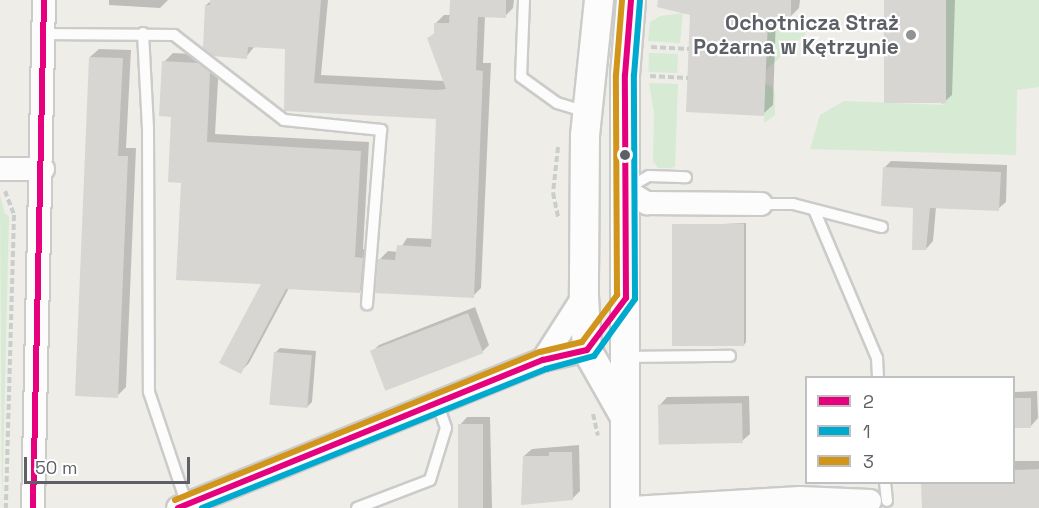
<!DOCTYPE html>
<meta charset="utf-8">
<style>
body{margin:0}
#map{position:relative;width:1039px;height:508px;overflow:hidden;background:#eeede8;font-family:"Space Grotesk",sans-serif}
div>[style]{position:absolute}
.green>*{inset:0;background:#d6ead4;transform-origin:0 0}
.shadow>*{inset:0;background:#0003}
.building>*{inset:0;background:#d7d6d3;transform-origin:0 0}
.path>*{height:4px;margin-top:-2px;transform-origin:0;background:repeating-linear-gradient(90deg,#cacecb 0 6px,transparent 0 9px)}
.roads{filter:drop-shadow(2px 0 #cbcbca) drop-shadow(-2px 0 #cbcbca) drop-shadow(0 2px #cbcbca) drop-shadow(0 -2px #cbcbca)}
.service>*{height:10px;margin:-5px;padding:0 5px;transform-origin:5px;border-radius:5px;background:#fcfcfc}
.minor>*{height:22px;margin:-11px;padding:0 11px;transform-origin:11px;border-radius:11px;background:#fcfcfc}
.tertiary>*{height:28px;margin:-14px;padding:0 14px;transform-origin:14px;border-radius:14px;background:#fcfcfc}
.bus-1>*{height:6px;margin:-3px;padding:0 3px;transform-origin:3px;border-radius:3px;background:#e5007d}
.bus-2>*{height:6px;margin:-3px;padding:0 3px;transform-origin:3px;border-radius:3px;background:#00a9ce}
.bus-3>*{height:6px;margin:-3px;padding:0 3px;transform-origin:3px;border-radius:3px;background:#d0951a}
.dots>*{width:16px;height:16px;translate:-50% -50%;box-sizing:border-box;border:3px solid #fff;border-radius:50%}
span{translate:-50% -50%;white-space:nowrap;text-align:center;line-height:1.15;-webkit-text-stroke:4.5px #fff;paint-order:stroke}
.poi-label{font-size:21px;color:#5d6167;font-weight:700}
.right{translate:-100% -50%;text-align:right}
.legend{position:absolute;left:805px;top:376px;width:210px;height:108px;box-sizing:border-box;background:#fff;border:2px solid #bec0c2;margin:0;padding:8px 10px;list-style:none;font-size:18px;color:#5d6167}
.legend li{display:flex;align-items:center;gap:12px;height:30px}
.legend b{width:30px;border:2px solid #bec0c2}
.scale{position:absolute;left:24px;top:457px;width:166px;height:27px;box-sizing:border-box;border:3px solid #5d6167;border-top:0;padding-left:8px;font-size:18px;line-height:21px;white-space:nowrap;color:#5d6167;-webkit-text-stroke:4px #fff;paint-order:stroke}
</style>
<div id="map">
<div class="green">
<i style="clip-path:polygon(946px 0,1039px 0,1039px 87px,1017px 90px,1016px 155px,810px 149px,820px 115px,844px 101px,943px 105px)"></i>
<i style="clip-path:polygon(683px 13px,680px 43px,648px 41px,650px 22px,661px 16px)"></i>
<i style="clip-path:polygon(768px 18px,801px 20px,806px 34px,766px 70px)"></i>
<i style="left:649px;top:53px;width:29px;height:19px;rotate:2deg"></i>
<i style="clip-path:polygon(649px 83px,678px 84px,675px 167px,671px 168px,658px 168px,653px 161px,654px 113px)"></i>
<i style="clip-path:polygon(765px 84px,772px 86px,775px 94px,775px 115px,764px 123px)"></i>
<i style="clip-path:polygon(0 195px,5px 214px,9px 216px,2px 508px)"></i>
</div>
<div class="shadow">
<i style="clip-path:polygon(109px 0,168px 0,160px 8px,109px 5px)"></i>
<i style="clip-path:polygon(212px 0,328px 0,321px 75px,444px 81px,428px 39px,436px 32px,436px 23px,444px 15px,451px 15px,451px 0,514px 0,513px 8px,505px 16px,485px 16px,483px 63px,491px 63px,481px 288px,473px 296px,380px 259px,388px 251px,398px 252px,407px 238px,433px 239px,437px 118px,286px 109px,286px 47px,255px 46px,246px 57px,206px 5px)"></i>
<i style="clip-path:polygon(691px 0,800px 0,799px 8px,790px 17px,776px 16px,773px 105px,763px 114px)"></i>
<i style="clip-path:polygon(885px 0,955px 0,952px 95px,942px 104px)"></i>
<i style="clip-path:polygon(99px 49px,131px 50px,126px 148px,136px 148px,126px 387px,117px 396px,90px 57px)"></i>
<i style="clip-path:polygon(173px 53px,208px 55px,219px 63px,215px 134px,369px 142px,363px 249px,372px 249px,369px 282px,360px 291px,289px 288px,249px 363px,240px 372px,264px 283px,183px 182px,164px 62px)"></i>
<i style="clip-path:polygon(891px 161px,1007px 165px,1006px 202px,998px 209px,936px 207px,933px 241px,926px 249px,915px 206px,884px 168px)"></i>
<i style="clip-path:polygon(746px 223px,746px 342px,744px 345px,674px 226px)"></i>
<i style="clip-path:polygon(475px 307px,489px 345px,482px 352px,372px 352px,379px 345px)"></i>
<i style="clip-path:polygon(280px 348px,316px 351px,312px 402px,307px 407px,275px 353px)"></i>
<i style="clip-path:polygon(1037px 391px,1038px 418px,1031px 426px,1014px 426px,1014px 392px)"></i>
<i style="clip-path:polygon(749px 396px,750px 434px,742px 441px,660px 405px,667px 397px)"></i>
<i style="clip-path:polygon(467px 417px,490px 417px,492px 508px,462px 508px,460px 425px)"></i>
<i style="clip-path:polygon(579px 445px,580px 491px,572px 499px,524px 456px,532px 449px)"></i>
<i style="clip-path:polygon(1014px 461px,1039px 461px,1039px 508px,924px 508px,923px 482px,1014px 482px)"></i>
</div>
<div class="building">
<i style="clip-path:polygon(210px 0,321px 0,314px 83px,437px 90px,446px 89px,427px 38px,434px 34px,434px 23px,449px 23px,450px 0,506px 0,506px 18px,478px 17px,476px 70px,483px 71px,474px 298px,375px 293px,378px 259px,395px 260px,397px 245px,431px 247px,436px 119px,284px 111px,285px 49px,248px 47px,247px 59px,213px 56px,203px 48px,205px 5px,210px 5px)"></i>
<i style="clip-path:polygon(658px 0,791px 0,791px 18px,768px 18px,764px 116px,686px 112px,690px 15px,657px 7px)"></i>
<i style="left:884px;top:0;width:62px;height:103px"></i>
<i style="clip-path:polygon(89px 57px,123px 58px,118px 156px,128px 156px,118px 398px,75px 396px)"></i>
<i style="clip-path:polygon(162px 61px,198px 63px,210px 72px,207px 142px,361px 151px,355px 257px,363px 258px,360px 293px,286px 289px,241px 374px,219px 363px,261px 284px,176px 280px,181px 183px,168px 182px,171px 117px,159px 116px)"></i>
<i style="clip-path:polygon(883px 167px,1001px 172px,999px 211px,930px 208px,926px 250px,912px 250px,913px 208px,881px 206px)"></i>
<i style="left:744px;top:224px;width:122px;height:72px;rotate:90deg"></i>
<i style="left:468px;top:313px;width:43px;height:105px;rotate:69deg"></i>
<i style="left:274px;top:352px;width:38px;height:53px;rotate:5deg"></i>
<i style="left:1014px;top:398px;width:17px;height:30px"></i>
<i style="left:742px;top:403px;width:40px;height:84px;rotate:89deg"></i>
<i style="left:458px;top:424px;width:25px;height:84px"></i>
<i style="clip-path:polygon(549px 452px,572px 452px,573px 500px,521px 505px,523px 456px,549px 456px)"></i>
<i style="clip-path:polygon(1039px 469px,1039px 508px,922px 508px,921px 483px,1014px 483px,1014px 470px)"></i>
</div>
<div class="path">
<i style="left:651px;top:47px;width:38px;rotate:3deg"></i>
<i style="left:650px;top:76px;width:38px;rotate:3deg"></i>
<i style="left:558px;top:147px;width:46px;rotate:96.2deg"></i>
<i style="left:553px;top:193px;width:25px;rotate:78deg"></i>
<i style="left:5px;top:191px;width:26px;rotate:69deg"></i>
<i style="left:14px;top:215px;width:293px;rotate:91.6deg"></i>
<i style="left:593px;top:414px;width:22px;rotate:77deg"></i>
</div>
<div class="roads">
<div class="service">
<i style="left:524px;top:0;width:77px;rotate:92.2deg"></i>
<i style="left:521px;top:77px;width:44px;rotate:35.8deg"></i>
<i style="left:557px;top:103px;width:30px;rotate:17deg"></i>
<i style="left:143px;top:33px;width:95px;rotate:87deg"></i>
<i style="left:148px;top:128px;width:264px;rotate:89.8deg"></i>
<i style="left:149px;top:392px;width:119px;rotate:71.4deg"></i>
<i style="left:44px;top:34px;width:130px;rotate:0.4deg"></i>
<i style="left:174px;top:35px;width:139px;rotate:37.7deg"></i>
<i style="left:284px;top:120px;width:98px;rotate:5.9deg"></i>
<i style="left:381px;top:130px;width:175px;rotate:94.6deg"></i>
<i style="left:628px;top:188px;width:24px;rotate:-30deg"></i>
<i style="left:649px;top:176px;width:37px;rotate:2deg"></i>
<i style="left:761px;top:204px;width:32px"></i>
<i style="left:793px;top:204px;width:92px;rotate:14.5deg"></i>
<i style="left:815px;top:212px;width:159px;rotate:67deg"></i>
<i style="left:877px;top:358px;width:20px;rotate:87deg"></i>
<i style="left:626px;top:357px;width:104px;rotate:-0.6deg"></i>
<i style="left:885px;top:482px;width:19px;rotate:84deg"></i>
<i style="left:357px;top:508px;width:78px;rotate:-21deg"></i>
<i style="left:430px;top:480px;width:54px;rotate:-72.9deg"></i>
<i style="left:446px;top:428px;width:24px;rotate:-109deg"></i>
</div>
<div class="minor">
<i style="left:0;top:169px;width:43px"></i>
<i style="left:625px;top:190px;width:26px;rotate:31deg"></i>
<i style="left:647px;top:203px;width:114px;rotate:0.5deg"></i>
<i style="left:543px;top:360px;width:76px;rotate:-57.4deg"></i>
<i style="left:33px;top:508px;width:508px;rotate:-88.76deg"></i>
<i style="left:178px;top:508px;width:394px;rotate:-22.1deg"></i>
<i style="left:543px;top:360px;width:45px;rotate:-12.8deg"></i>
<i style="left:632px;top:508px;width:168px;rotate:-3.4deg"></i>
<i style="left:800px;top:498px;width:70px;rotate:2.5deg"></i>
</div>
<div class="tertiary">
<i style="left:599px;top:0;width:137px;rotate:95.9deg"></i>
<i style="left:585px;top:136px;width:160px;rotate:90.4deg"></i>
<i style="left:584px;top:296px;width:54px;rotate:86.8deg"></i>
<i style="left:587px;top:350px;width:75px;rotate:60.4deg"></i>
<i style="left:625px;top:508px;width:433px;rotate:-90deg"></i>
<i style="left:625px;top:75px;width:75px;rotate:-85.4deg"></i>
</div>
</div>
<div class="bus-1">
<i style="left:33px;top:508px;width:508px;rotate:-88.76deg"></i>
<i style="left:178px;top:508px;width:394px;rotate:-22.1deg"></i>
<i style="left:543px;top:360px;width:45px;rotate:-12.8deg"></i>
<i style="left:587px;top:350px;width:65px;rotate:-53.1deg"></i>
<i style="left:626px;top:298px;width:223px;rotate:-90.3deg"></i>
<i style="left:625px;top:75px;width:75px;rotate:-85.4deg"></i>
</div>
<div class="bus-2">
<i style="left:202px;top:508px;width:371px;rotate:-22deg"></i>
<i style="left:546px;top:369px;width:50px;rotate:-15.2deg"></i>
<i style="left:594px;top:356px;width:70px;rotate:-54.3deg"></i>
<i style="left:635px;top:299px;width:224px;rotate:-90.3deg"></i>
<i style="left:634px;top:75px;width:74px;rotate:-85.4deg"></i>
</div>
<div class="bus-3">
<i style="left:175px;top:500px;width:394px;rotate:-22.1deg"></i>
<i style="left:540px;top:352px;width:43px;rotate:-13.4deg"></i>
<i style="left:582px;top:342px;width:59px;rotate:-53.3deg"></i>
<i style="left:617px;top:295px;width:220px;rotate:-90.3deg"></i>
<i style="left:616px;top:75px;width:75px;rotate:-85.4deg"></i>
</div>
<div class="dots">
<i style="left:911px;top:35px;background:#909294"></i>
<i style="left:625px;top:155px;background:#5d6167"></i>
</div>
<div class="poi-label">
<span class="right" style="left:899px;top:35px">Ochotnicza Straż<br>Pożarna w Kętrzynie</span>
</div>
<ul class="legend">
<li><b style="height:8px;background:#e5007d"></b>2</li>
<li><b style="height:8px;background:#00a9ce"></b>1</li>
<li><b style="height:8px;background:#d0951a"></b>3</li>
</ul>
<div class="scale">50 m</div>
</div>
